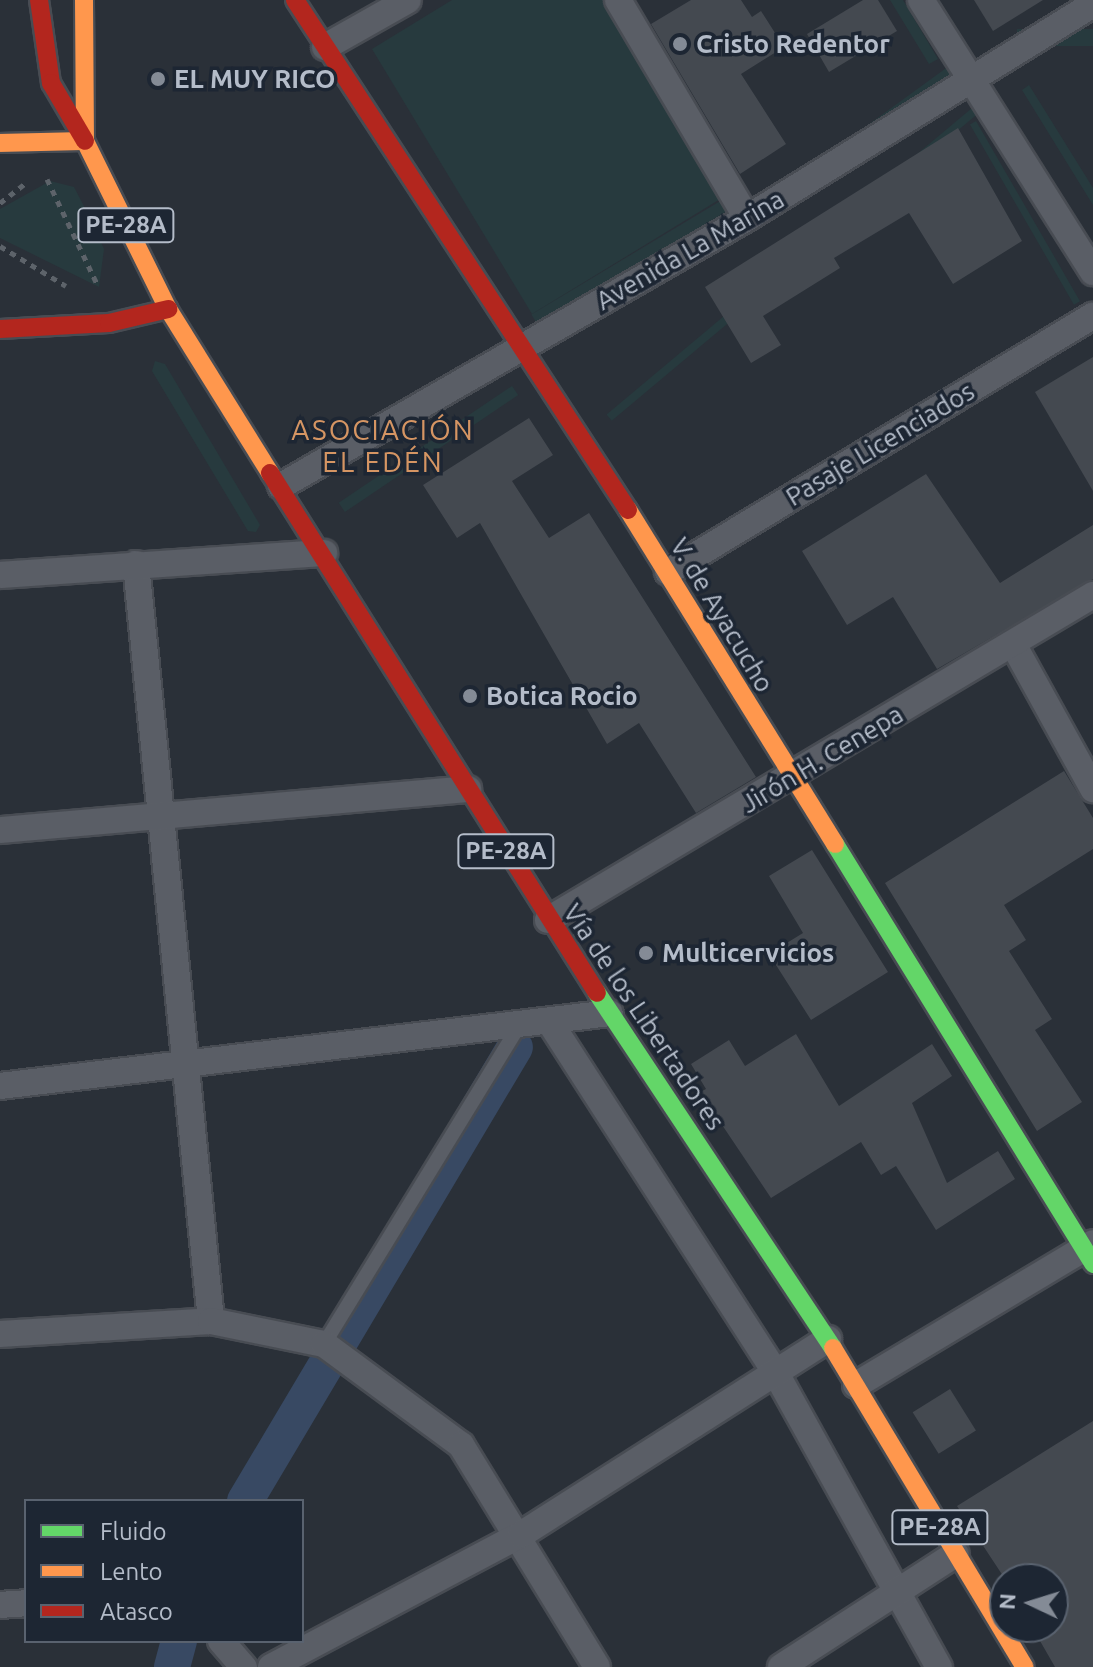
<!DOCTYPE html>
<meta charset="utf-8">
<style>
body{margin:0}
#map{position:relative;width:1093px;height:1667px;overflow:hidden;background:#2a3038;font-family:Ubuntu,sans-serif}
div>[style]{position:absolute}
.green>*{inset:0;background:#273a3e;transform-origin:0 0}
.canal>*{height:36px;margin:-18px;padding:0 18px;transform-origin:18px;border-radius:18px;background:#384963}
.building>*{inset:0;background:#444950;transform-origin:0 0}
.path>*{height:5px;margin-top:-2.5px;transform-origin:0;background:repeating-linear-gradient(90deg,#5d636a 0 6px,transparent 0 12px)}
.roads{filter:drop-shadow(2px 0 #484c53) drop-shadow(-2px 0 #484c53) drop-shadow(0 2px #484c53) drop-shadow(0 -2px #484c53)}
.lane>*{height:14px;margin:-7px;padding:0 7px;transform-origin:7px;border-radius:7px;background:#5a5e66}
.street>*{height:26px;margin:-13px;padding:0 13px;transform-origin:13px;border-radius:13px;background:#5a5e66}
.fast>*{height:18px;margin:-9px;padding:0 9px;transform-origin:9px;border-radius:9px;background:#63d668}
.slow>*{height:18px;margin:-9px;padding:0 9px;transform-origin:9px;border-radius:9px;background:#ff974d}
.jam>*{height:18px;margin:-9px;padding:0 9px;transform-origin:9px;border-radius:9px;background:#b3261e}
.dots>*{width:22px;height:22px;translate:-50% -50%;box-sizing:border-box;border:4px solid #1d2633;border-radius:50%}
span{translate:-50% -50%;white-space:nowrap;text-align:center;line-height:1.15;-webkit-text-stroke:7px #1d2633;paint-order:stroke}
.shield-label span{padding:2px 6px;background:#1d2633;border:2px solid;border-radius:6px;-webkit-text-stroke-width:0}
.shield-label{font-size:24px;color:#b4bcc9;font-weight:700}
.poi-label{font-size:26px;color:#b4bcc9;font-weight:700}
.left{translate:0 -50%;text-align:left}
.street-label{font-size:26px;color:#b4bcc9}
.neighbourhood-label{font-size:28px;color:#d59563;letter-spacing:2px}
.legend{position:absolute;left:24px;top:1499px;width:280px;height:144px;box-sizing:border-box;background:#1d2633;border:2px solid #59626f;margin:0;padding:10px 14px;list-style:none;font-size:24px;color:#b4bcc9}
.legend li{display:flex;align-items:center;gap:16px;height:40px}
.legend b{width:40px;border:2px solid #59626f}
.north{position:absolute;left:989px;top:1563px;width:80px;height:80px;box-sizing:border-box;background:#1d2633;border:2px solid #59626f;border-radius:50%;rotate:274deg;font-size:22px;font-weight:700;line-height:32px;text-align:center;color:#b4bcc9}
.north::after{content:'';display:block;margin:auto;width:28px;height:36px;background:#848b96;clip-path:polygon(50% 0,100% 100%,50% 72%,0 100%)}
</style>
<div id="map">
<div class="green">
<i style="clip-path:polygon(452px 0,614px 0,730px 193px,532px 314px,372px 49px)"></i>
<i style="clip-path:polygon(890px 0,903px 0,938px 59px,929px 64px)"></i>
<i style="left:1093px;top:29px;width:17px;height:76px;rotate:90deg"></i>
<i style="left:949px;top:66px;width:9px;height:218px;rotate:54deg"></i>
<i style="clip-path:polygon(1029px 85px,1093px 188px,1093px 205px,1022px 90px)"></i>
<i style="left:972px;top:108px;width:8px;height:477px;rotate:50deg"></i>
<i style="left:976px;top:121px;width:208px;height:7px;rotate:60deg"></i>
<i style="clip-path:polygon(50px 181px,74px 187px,90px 218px,104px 249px,99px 287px,0 238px,0 209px)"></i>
<i style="left:732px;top:194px;width:12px;height:234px;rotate:59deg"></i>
<i style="clip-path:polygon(155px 361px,165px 364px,260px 525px,256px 532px,248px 531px,152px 371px)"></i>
<i style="left:512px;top:386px;width:11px;height:209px;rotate:56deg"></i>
</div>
<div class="canal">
<i style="left:245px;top:1501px;width:528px;rotate:-59.26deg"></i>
<i style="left:172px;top:1667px;width:27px;rotate:-75deg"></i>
</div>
<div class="building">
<i style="clip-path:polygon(691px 0,741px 0,752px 17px,761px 11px,784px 47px,741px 74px,786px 144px,740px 174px,651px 24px)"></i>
<i style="clip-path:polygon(863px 0,878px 0,897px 31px,829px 72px,807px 34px)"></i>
<i style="clip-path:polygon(974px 0,1043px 0,993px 31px)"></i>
<i style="clip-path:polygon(958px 128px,1022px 241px,953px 284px,909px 213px,834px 258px,840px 268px,763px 316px,781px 345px,751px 363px,705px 287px)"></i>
<i style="clip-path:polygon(1093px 357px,1093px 491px,1035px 392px)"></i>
<i style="clip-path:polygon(529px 418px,553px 455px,512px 481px,549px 538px,589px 513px,756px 777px,696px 813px,639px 723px,607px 744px,480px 523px,457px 538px,423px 485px)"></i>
<i style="clip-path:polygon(926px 474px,1000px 583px,1093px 525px,1093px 579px,937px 669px,893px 597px,847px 625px,802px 551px)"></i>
<i style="clip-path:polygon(1064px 771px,1093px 818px,1093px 849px,1004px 905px,1026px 940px,1009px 951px,1052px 1019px,1035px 1030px,1082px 1102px,1037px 1131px,885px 883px)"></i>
<i style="clip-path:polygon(812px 850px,888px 972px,811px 1020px,769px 954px,803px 933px,769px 876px)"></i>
<i style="clip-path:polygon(796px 1034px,839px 1106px,932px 1044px,952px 1076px,912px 1103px,947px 1183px,998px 1151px,1015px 1179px,936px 1230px,896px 1166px,881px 1175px,861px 1142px,771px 1198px,700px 1092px,706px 1089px,691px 1064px,729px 1040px,745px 1066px)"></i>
<i style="left:950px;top:1389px;width:49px;height:44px;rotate:58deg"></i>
<i style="clip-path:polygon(1093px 1421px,1093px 1667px,1055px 1667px,1032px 1627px,1053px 1627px,1053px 1579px,1005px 1579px,957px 1506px)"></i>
</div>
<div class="path">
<i style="left:47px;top:179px;width:119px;rotate:64.5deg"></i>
<i style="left:0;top:203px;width:33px;rotate:-38deg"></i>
<i style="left:0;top:246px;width:77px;rotate:31.2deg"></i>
</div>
<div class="roads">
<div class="lane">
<i style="left:324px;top:1344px;width:377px;rotate:-58.5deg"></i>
</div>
<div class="street">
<i style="left:618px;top:0;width:253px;rotate:59.4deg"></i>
<i style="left:921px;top:0;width:322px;rotate:57.7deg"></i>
<i style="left:325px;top:47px;width:95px;rotate:-29.5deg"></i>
<i style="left:281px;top:486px;width:538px;rotate:-29.9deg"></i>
<i style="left:747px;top:218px;width:407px;rotate:-31.7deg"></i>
<i style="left:136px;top:564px;width:761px;rotate:84.34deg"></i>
<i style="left:668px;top:572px;width:496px;rotate:-31.1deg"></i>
<i style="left:0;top:575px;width:325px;rotate:-3.9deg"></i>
<i style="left:1013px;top:644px;width:166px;rotate:61.1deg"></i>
<i style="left:0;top:830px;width:470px;rotate:-5deg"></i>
<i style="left:548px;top:920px;width:635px;rotate:-30.81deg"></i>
<i style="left:549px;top:1021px;width:423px;rotate:57.2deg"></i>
<i style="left:778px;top:1377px;width:332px;rotate:61deg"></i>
<i style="left:0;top:1086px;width:614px;rotate:-6.82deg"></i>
<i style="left:0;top:1334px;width:211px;rotate:-3.5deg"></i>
<i style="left:211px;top:1321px;width:115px;rotate:11.5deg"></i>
<i style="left:324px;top:1344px;width:170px;rotate:36.4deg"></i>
<i style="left:461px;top:1445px;width:260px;rotate:58.5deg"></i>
<i style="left:856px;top:1385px;width:276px;rotate:-30.9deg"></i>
<i style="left:0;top:1605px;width:26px;rotate:-4deg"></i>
<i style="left:221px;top:1641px;width:35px;rotate:49deg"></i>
<i style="left:271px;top:1667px;width:284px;rotate:-27.9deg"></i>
<i style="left:522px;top:1534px;width:363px;rotate:-32.5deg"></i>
<i style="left:781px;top:1667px;width:208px;rotate:-32.9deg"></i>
</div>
<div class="fast">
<i style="left:835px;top:844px;width:493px;rotate:58.4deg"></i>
<i style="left:597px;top:993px;width:426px;rotate:56.4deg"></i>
</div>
<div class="slow">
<i style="left:84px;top:0;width:141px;rotate:89.6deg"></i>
<i style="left:0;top:143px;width:85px;rotate:-1.3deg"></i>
<i style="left:85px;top:141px;width:187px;rotate:63.7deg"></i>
<i style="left:168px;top:309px;width:193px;rotate:58.1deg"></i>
<i style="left:628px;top:510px;width:393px;rotate:58.2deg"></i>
<i style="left:833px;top:1348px;width:372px;rotate:59deg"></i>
</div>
<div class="jam">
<i style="left:39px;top:0;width:84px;rotate:81.8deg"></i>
<i style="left:51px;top:83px;width:67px;rotate:59.6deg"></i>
<i style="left:295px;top:0;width:609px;rotate:56.86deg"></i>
<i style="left:0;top:329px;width:109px;rotate:-3.2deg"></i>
<i style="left:109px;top:323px;width:61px;rotate:-13.3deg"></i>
<i style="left:270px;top:473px;width:614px;rotate:57.84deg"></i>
</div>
</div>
<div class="dots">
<i style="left:680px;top:44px;background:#848b96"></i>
<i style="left:158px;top:79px;background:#848b96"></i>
<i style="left:470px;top:696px;background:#848b96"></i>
<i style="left:646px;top:953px;background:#848b96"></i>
</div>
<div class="shield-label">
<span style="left:126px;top:225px">PE-28A</span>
<span style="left:506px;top:851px">PE-28A</span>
<span style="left:940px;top:1527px">PE-28A</span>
</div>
<div class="poi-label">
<span class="left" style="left:696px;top:44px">Cristo Redentor</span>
<span class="left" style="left:174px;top:79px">EL MUY RICO</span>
<span class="left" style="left:486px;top:696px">Botica Rocio</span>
<span class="left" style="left:662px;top:953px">Multicervicios</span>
</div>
<div class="street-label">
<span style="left:690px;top:250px;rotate:-30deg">Avenida La Marina</span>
<span style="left:880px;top:444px;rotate:-31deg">Pasaje Licenciados</span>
<span style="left:722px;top:615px;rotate:59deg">V. de Ayacucho</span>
<span style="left:822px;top:759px;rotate:-31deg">Jirón H. Cenepa</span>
<span style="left:644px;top:1017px;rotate:56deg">Vía de los Libertadores</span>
</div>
<div class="neighbourhood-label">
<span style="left:383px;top:446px">ASOCIACIÓN<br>EL EDÉN</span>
</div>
<ul class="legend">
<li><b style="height:10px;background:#63d668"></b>Fluido</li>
<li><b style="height:10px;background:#ff974d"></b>Lento</li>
<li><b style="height:10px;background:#b3261e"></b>Atasco</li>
</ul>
<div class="north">N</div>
</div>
